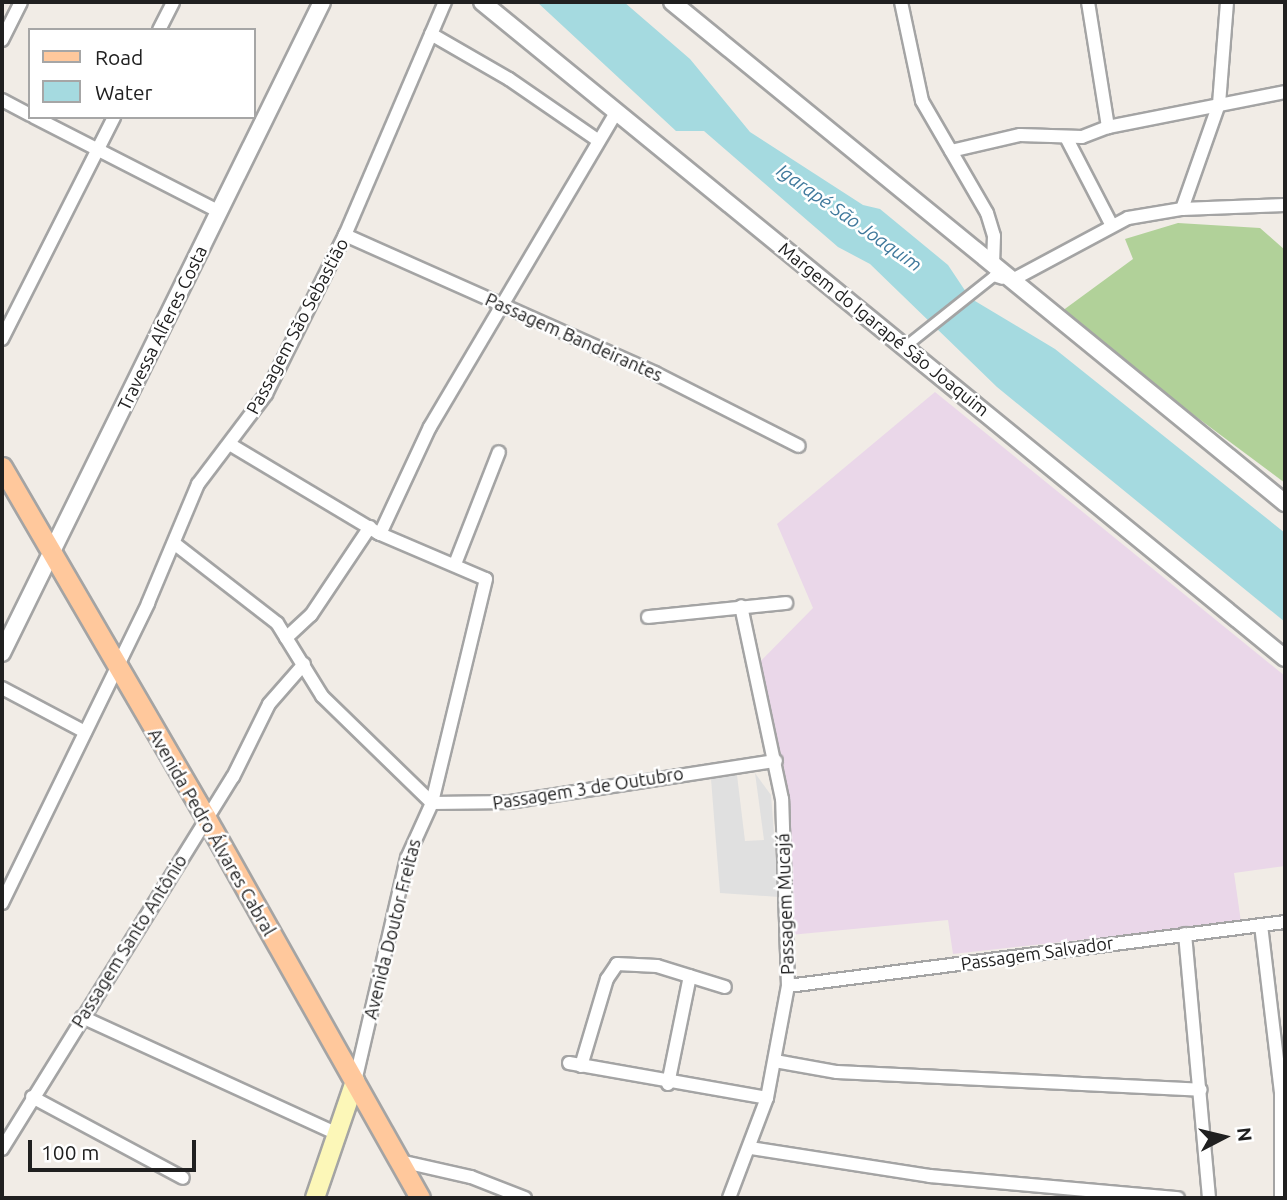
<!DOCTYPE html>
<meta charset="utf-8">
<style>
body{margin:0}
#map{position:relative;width:1287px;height:1200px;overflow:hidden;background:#f1ece6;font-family:Ubuntu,sans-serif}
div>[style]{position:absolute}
.industrial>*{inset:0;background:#ead7e9}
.forest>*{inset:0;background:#b1d199}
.parking>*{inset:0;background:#e0e0e0}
.water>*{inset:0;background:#a5dae0}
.roads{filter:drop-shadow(2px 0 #a4a4a4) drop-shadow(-2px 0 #a4a4a4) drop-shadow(0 2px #a4a4a4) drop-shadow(0 -2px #a4a4a4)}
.pedestrian>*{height:9px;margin:-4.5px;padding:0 4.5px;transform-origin:4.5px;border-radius:4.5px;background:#fff}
.minor>*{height:12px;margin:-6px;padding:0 6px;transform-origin:6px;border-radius:6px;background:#fff}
.tertiary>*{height:16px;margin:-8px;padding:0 8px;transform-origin:8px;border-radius:8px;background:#fff}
.secondary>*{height:18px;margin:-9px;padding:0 9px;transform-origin:9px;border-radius:9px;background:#fcf7b8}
.primary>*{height:19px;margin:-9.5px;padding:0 9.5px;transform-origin:9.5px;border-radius:9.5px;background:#ffc89c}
span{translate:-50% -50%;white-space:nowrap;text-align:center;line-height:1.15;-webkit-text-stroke:5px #fff;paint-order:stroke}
.street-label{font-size:18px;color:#202020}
.water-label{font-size:19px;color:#40799c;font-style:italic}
.frame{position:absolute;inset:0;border:4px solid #202020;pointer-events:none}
.legend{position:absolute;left:28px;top:28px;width:228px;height:91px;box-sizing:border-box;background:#fff;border:2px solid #a6a6a6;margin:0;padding:9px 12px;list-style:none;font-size:21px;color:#202020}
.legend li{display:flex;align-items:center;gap:14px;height:35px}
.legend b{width:35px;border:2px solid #a6a6a6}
.north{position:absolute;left:1189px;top:1102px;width:70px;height:70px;-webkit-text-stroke:5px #fff;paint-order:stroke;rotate:83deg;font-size:19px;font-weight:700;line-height:28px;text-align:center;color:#202020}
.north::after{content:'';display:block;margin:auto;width:24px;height:32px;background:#202020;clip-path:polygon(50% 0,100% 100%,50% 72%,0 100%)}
.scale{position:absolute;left:28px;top:1140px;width:168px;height:32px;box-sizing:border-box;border:4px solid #202020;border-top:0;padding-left:9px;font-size:21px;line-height:24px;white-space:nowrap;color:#202020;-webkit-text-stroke:5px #fff;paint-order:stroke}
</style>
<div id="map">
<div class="industrial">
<i style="clip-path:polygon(935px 392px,1285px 676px,1285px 866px,1234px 873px,1241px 922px,953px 954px,948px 920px,790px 935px,782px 799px,749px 673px,813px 608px,777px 524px)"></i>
</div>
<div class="forest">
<i style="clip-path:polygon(1178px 223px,1260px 228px,1285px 250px,1285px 483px,1058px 314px,1133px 259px,1125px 239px)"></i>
</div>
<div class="parking">
<i style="clip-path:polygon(755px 773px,771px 795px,779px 897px,720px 893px,711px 779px,737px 775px,745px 841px,764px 840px)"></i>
</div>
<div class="water">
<i style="clip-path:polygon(537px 2px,624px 2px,690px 59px,750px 132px,863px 205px,880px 209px,948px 265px,970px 298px,1055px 349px,1285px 533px,1285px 622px,997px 387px,870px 264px,838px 247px,704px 131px,676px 131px)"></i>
</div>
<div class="roads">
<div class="pedestrian">
<i style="left:905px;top:346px;width:112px;rotate:-38.5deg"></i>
<i style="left:993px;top:276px;width:9px;rotate:18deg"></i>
</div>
<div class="minor">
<i style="left:901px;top:2px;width:101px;rotate:78deg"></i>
<i style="left:922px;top:101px;width:129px;rotate:59.9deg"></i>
<i style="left:987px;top:213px;width:24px;rotate:73deg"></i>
<i style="left:994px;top:236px;width:25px;rotate:92deg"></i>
<i style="left:1088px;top:2px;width:127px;rotate:80.9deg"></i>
<i style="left:159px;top:30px;width:31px;rotate:-63deg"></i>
<i style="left:431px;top:34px;width:90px;rotate:30deg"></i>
<i style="left:509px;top:79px;width:109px;rotate:34.6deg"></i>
<i style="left:2px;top:40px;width:42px;rotate:-63.4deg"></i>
<i style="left:2px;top:100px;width:32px;rotate:28deg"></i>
<i style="left:34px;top:117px;width:209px;rotate:27.1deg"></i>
<i style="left:1067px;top:139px;width:96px;rotate:62.6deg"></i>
<i style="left:951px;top:151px;width:71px;rotate:-13.1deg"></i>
<i style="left:1020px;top:135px;width:62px;rotate:1.8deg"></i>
<i style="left:1082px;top:137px;width:28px;rotate:-21deg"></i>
<i style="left:1108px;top:127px;width:180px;rotate:-11.2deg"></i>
<i style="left:1182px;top:209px;width:111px;rotate:-70.6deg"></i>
<i style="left:1219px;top:104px;width:102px;rotate:-85.5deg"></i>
<i style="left:345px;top:235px;width:339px;rotate:24deg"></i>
<i style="left:655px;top:373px;width:161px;rotate:26.9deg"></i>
<i style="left:1016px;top:278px;width:127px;rotate:-28.2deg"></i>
<i style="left:1128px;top:218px;width:55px;rotate:-9.5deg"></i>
<i style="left:1182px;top:209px;width:103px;rotate:-2.2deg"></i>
<i style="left:2px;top:339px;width:249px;rotate:-63.2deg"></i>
<i style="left:231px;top:445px;width:171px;rotate:30.9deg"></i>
<i style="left:378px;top:533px;width:117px;rotate:23.1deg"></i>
<i style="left:486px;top:579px;width:230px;rotate:103.6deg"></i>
<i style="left:432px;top:803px;width:60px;rotate:114.4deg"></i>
<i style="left:407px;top:858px;width:229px;rotate:103.1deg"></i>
<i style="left:380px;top:534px;width:118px;rotate:-65deg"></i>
<i style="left:430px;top:427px;width:367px;rotate:-59.4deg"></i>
<i style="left:175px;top:544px;width:129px;rotate:37.8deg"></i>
<i style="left:277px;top:623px;width:86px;rotate:58.3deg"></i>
<i style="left:322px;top:696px;width:153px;rotate:44.2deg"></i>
<i style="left:432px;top:803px;width:78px;rotate:-0.7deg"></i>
<i style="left:510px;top:802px;width:269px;rotate:-8.8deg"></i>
<i style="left:455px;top:564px;width:120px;rotate:-68.6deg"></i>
<i style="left:648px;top:617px;width:139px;rotate:-5.8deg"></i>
<i style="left:286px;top:638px;width:34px;rotate:-43deg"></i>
<i style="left:311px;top:615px;width:106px;rotate:-56.2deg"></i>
<i style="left:2px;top:688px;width:94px;rotate:27.9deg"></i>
<i style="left:2px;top:903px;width:334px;rotate:-64deg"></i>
<i style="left:148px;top:603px;width:129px;rotate:-67.2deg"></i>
<i style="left:198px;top:484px;width:113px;rotate:-52.9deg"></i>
<i style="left:266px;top:394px;width:178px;rotate:-63.6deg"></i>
<i style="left:345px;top:235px;width:254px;rotate:-66.8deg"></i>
<i style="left:1261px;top:925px;width:168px;rotate:83.2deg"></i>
<i style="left:1281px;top:1092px;width:106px;rotate:90deg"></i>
<i style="left:1185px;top:934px;width:265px;rotate:84.8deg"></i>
<i style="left:788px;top:986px;width:501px;rotate:-7.34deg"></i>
<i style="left:82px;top:1017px;width:281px;rotate:24.6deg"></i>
<i style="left:775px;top:1061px;width:63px;rotate:10.1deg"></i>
<i style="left:837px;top:1072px;width:364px;rotate:2.8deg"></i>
<i style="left:569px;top:1063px;width:201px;rotate:10deg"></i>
<i style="left:581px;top:1066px;width:91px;rotate:-73.4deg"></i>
<i style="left:607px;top:979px;width:18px;rotate:-56deg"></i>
<i style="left:617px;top:964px;width:40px;rotate:2.9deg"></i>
<i style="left:657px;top:966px;width:71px;rotate:17.2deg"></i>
<i style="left:668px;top:1084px;width:110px;rotate:-78.5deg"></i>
<i style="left:32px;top:1097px;width:171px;rotate:28.2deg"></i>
<i style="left:751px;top:1148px;width:181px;rotate:8.9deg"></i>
<i style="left:930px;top:1176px;width:249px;rotate:5.1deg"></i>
<i style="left:2px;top:1149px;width:438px;rotate:-58.2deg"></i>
<i style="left:233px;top:777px;width:81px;rotate:-63.7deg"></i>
<i style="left:269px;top:704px;width:53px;rotate:-48.8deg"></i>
<i style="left:400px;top:1161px;width:73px;rotate:12.7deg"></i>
<i style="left:471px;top:1177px;width:58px;rotate:21.3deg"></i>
<i style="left:729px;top:1198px;width:107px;rotate:-69.2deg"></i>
<i style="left:767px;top:1098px;width:114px;rotate:-79.4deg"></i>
<i style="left:788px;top:986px;width:187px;rotate:-91.8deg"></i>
<i style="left:782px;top:799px;width:197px;rotate:-102deg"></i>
</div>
<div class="tertiary">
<i style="left:482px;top:2px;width:1037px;rotate:39.25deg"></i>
<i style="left:672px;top:2px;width:792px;rotate:39.26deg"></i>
<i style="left:2px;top:653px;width:725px;rotate:-63.82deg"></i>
</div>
<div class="secondary">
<i style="left:315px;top:1198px;width:124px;rotate:-71.1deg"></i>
</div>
<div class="primary">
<i style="left:2px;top:467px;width:406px;rotate:59.8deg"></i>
<i style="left:206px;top:818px;width:436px;rotate:60.6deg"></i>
</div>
</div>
<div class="street-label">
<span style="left:297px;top:326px;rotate:-62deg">Passagem São Sebastião</span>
<span style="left:162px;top:328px;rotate:-64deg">Travessa Alferes Costa</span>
<span style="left:884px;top:329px;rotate:39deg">Margem do Igarapé São Joaquim</span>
<span style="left:574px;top:337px;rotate:24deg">Passagem Bandeirantes</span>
<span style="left:588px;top:788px;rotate:-9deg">Passagem 3 de Outubro</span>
<span style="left:212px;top:832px;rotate:60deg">Avenida Pedro Álvares Cabral</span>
<span style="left:785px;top:904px;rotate:-92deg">Passagem Mucajá</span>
<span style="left:392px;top:929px;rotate:-76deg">Avenida Doutor Freitas</span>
<span style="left:129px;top:941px;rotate:-58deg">Passagem Santo Antônio</span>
<span style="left:1037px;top:953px;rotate:-8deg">Passagem Salvador</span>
</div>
<div class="water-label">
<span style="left:849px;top:218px;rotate:35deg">Igarapé São Joaquim</span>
</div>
<div class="frame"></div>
<ul class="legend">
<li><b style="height:9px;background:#ffc89c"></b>Road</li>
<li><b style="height:19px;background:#a5dae0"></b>Water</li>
</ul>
<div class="north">N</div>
<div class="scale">100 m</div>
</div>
